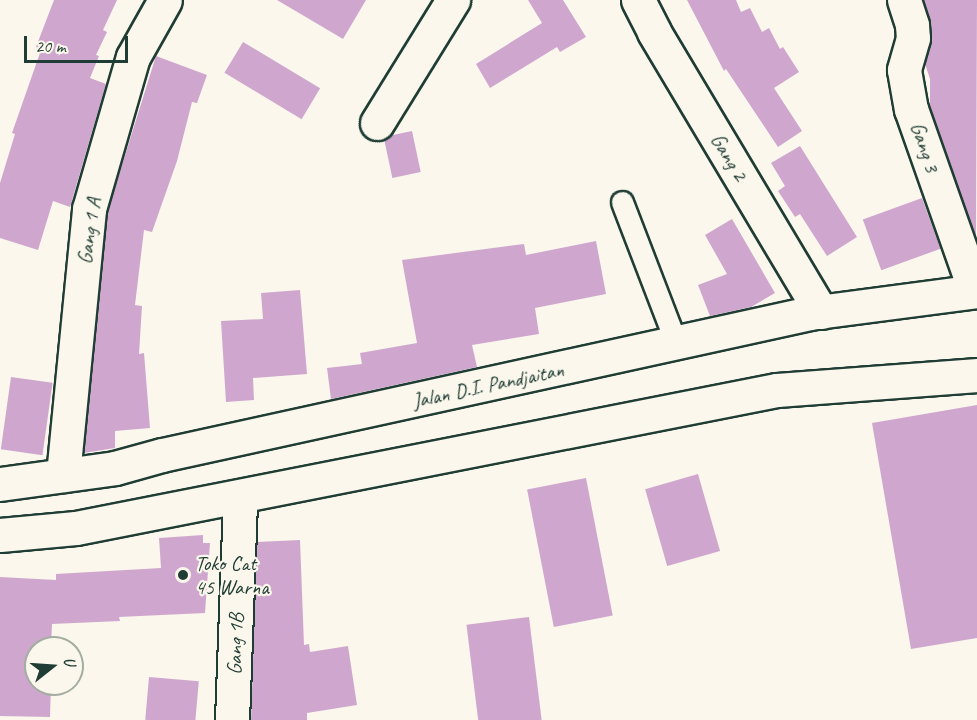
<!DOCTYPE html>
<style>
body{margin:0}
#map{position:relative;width:977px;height:720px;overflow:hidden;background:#fbf7ec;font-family:Caveat,sans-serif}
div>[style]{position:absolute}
.building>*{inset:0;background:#cfa7ce;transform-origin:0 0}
.roads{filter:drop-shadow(2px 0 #1f3d34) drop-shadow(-2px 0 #1f3d34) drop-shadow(0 2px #1f3d34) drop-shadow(0 -2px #1f3d34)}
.lane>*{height:21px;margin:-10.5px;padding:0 10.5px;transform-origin:10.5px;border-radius:10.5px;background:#fbf7ec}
.street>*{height:33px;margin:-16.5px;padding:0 16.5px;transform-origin:16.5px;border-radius:16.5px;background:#fbf7ec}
.primary>*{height:33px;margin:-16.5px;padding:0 16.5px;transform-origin:16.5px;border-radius:16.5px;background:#fbf7ec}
.dots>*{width:16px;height:16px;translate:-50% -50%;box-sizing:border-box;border:3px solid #fbf7ec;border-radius:50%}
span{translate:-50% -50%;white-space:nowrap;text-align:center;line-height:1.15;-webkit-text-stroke:4.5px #fbf7ec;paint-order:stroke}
.street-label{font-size:21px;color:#1f3d34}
.poi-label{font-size:21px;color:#1f3d34}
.left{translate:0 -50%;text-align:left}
.north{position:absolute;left:24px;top:636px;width:60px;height:60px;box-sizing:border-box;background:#fbf7ec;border:2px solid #a3ada2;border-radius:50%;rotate:73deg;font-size:16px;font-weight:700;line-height:24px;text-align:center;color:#1f3d34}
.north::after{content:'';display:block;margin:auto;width:21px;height:27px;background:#1f3d34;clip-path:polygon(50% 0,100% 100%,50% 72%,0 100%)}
.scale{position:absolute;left:24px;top:36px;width:104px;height:27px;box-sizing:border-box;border:3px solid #1f3d34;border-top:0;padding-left:8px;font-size:18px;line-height:21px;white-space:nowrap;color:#1f3d34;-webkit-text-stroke:4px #fbf7ec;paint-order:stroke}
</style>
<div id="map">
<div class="building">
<i style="clip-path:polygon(54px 0,117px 0,103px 30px,107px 32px,96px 55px,99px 56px,90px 78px,106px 84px,70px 207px,53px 201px,38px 250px,0 238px,0 183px,15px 134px,12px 133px,41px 50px,36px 47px)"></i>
<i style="clip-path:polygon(277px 0,366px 0,343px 39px)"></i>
<i style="clip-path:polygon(528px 0,563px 0,586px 37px,560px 52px,557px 47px,490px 88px,476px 64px,542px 23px)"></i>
<i style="clip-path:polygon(687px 0,736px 0,741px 12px,750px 8px,762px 32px,769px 28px,780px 49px,783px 47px,799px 72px,774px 88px,802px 131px,778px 147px,726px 69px,724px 71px)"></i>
<i style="clip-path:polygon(924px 0,977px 0,976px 238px,930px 107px,930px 79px,925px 64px,932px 37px)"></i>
<i style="left:243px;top:42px;width:90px;height:36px;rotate:31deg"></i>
<i style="clip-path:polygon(156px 56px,207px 75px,197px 103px,192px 102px,177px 161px,152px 232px,144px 230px,135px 305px,142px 306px,139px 354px,144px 353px,150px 428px,115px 431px,115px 448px,84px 453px,107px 213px)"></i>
<i style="left:412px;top:131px;width:42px;height:29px;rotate:78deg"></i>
<i style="clip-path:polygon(800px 146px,857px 237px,827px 256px,800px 214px,795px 217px,778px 191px,785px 186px,771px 163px)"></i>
<i style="left:922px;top:198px;width:54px;height:63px;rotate:70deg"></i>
<i style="clip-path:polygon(732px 219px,775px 293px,751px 307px,710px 316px,698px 285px,727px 274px,705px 235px)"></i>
<i style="clip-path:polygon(596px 241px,606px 294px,535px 308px,539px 334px,472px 345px,477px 367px,331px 399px,327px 368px,362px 364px,360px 353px,417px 343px,402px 260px,524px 244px,526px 255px)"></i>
<i style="clip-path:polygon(300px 290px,307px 374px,253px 378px,254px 400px,226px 402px,221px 321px,263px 319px,261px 293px)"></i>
<i style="left:11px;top:377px;width:42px;height:73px;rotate:8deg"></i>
<i style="clip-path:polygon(977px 405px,977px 638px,911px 649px,872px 423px)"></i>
<i style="left:698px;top:474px;width:80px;height:55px;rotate:74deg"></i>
<i style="left:586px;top:478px;width:140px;height:60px;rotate:79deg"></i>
<i style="clip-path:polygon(203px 535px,203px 543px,210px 543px,205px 613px,119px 617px,120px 621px,52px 624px,51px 648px,36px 648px,36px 684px,51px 684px,50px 717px,0 716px,0 577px,56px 580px,56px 574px,161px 568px,159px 538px)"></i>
<i style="clip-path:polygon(300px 540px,304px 645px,309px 644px,310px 652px,348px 646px,357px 705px,307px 713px,307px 720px,251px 720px,257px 542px)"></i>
<i style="left:529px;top:617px;width:104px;height:63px;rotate:83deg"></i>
<i style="left:149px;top:677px;width:50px;height:43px;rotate:5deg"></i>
</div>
<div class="roads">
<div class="lane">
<i style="left:622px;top:202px;width:151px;rotate:69deg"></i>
</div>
<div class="street">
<i style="left:638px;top:0;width:36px;rotate:63deg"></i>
<i style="left:654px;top:32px;width:326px;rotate:59.2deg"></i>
<i style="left:904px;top:0;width:26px;rotate:72deg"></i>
<i style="left:912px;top:25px;width:13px;rotate:86deg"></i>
<i style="left:913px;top:38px;width:33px;rotate:106deg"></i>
<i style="left:904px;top:70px;width:40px;rotate:80deg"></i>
<i style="left:911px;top:109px;width:193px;rotate:70.6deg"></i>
<i style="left:377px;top:123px;width:145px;rotate:-58.3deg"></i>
<i style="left:63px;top:475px;width:267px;rotate:-84.4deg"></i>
<i style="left:89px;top:209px;width:158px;rotate:-73.9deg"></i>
<i style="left:133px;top:57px;width:65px;rotate:-60.7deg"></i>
<i style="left:232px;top:720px;width:223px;rotate:-87.9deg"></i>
</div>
<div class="primary">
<i style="left:0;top:484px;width:116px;rotate:-7.9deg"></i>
<i style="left:115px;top:468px;width:49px;rotate:-15.5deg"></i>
<i style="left:162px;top:455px;width:663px;rotate:-12.36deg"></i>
<i style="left:810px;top:313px;width:168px;rotate:-7.5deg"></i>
<i style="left:0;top:535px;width:76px;rotate:-5.3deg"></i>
<i style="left:76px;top:528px;width:714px;rotate:-11.14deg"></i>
<i style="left:777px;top:390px;width:201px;rotate:-4.3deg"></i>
</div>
</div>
<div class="dots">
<i style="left:183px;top:575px;background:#1f3d34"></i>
</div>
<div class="street-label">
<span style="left:925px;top:147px;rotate:71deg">Gang 3</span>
<span style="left:729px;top:157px;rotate:59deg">Gang 2</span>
<span style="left:89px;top:231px;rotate:-82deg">Gang 1 A</span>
<span style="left:488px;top:385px;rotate:-12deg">Jalan D.I. Pandjaitan</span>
<span style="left:235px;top:644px;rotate:-88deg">Gang 1B</span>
</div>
<div class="poi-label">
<span class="left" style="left:195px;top:575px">Toko Cat<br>45 Warna</span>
</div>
<div class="north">U</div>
<div class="scale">20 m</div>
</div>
